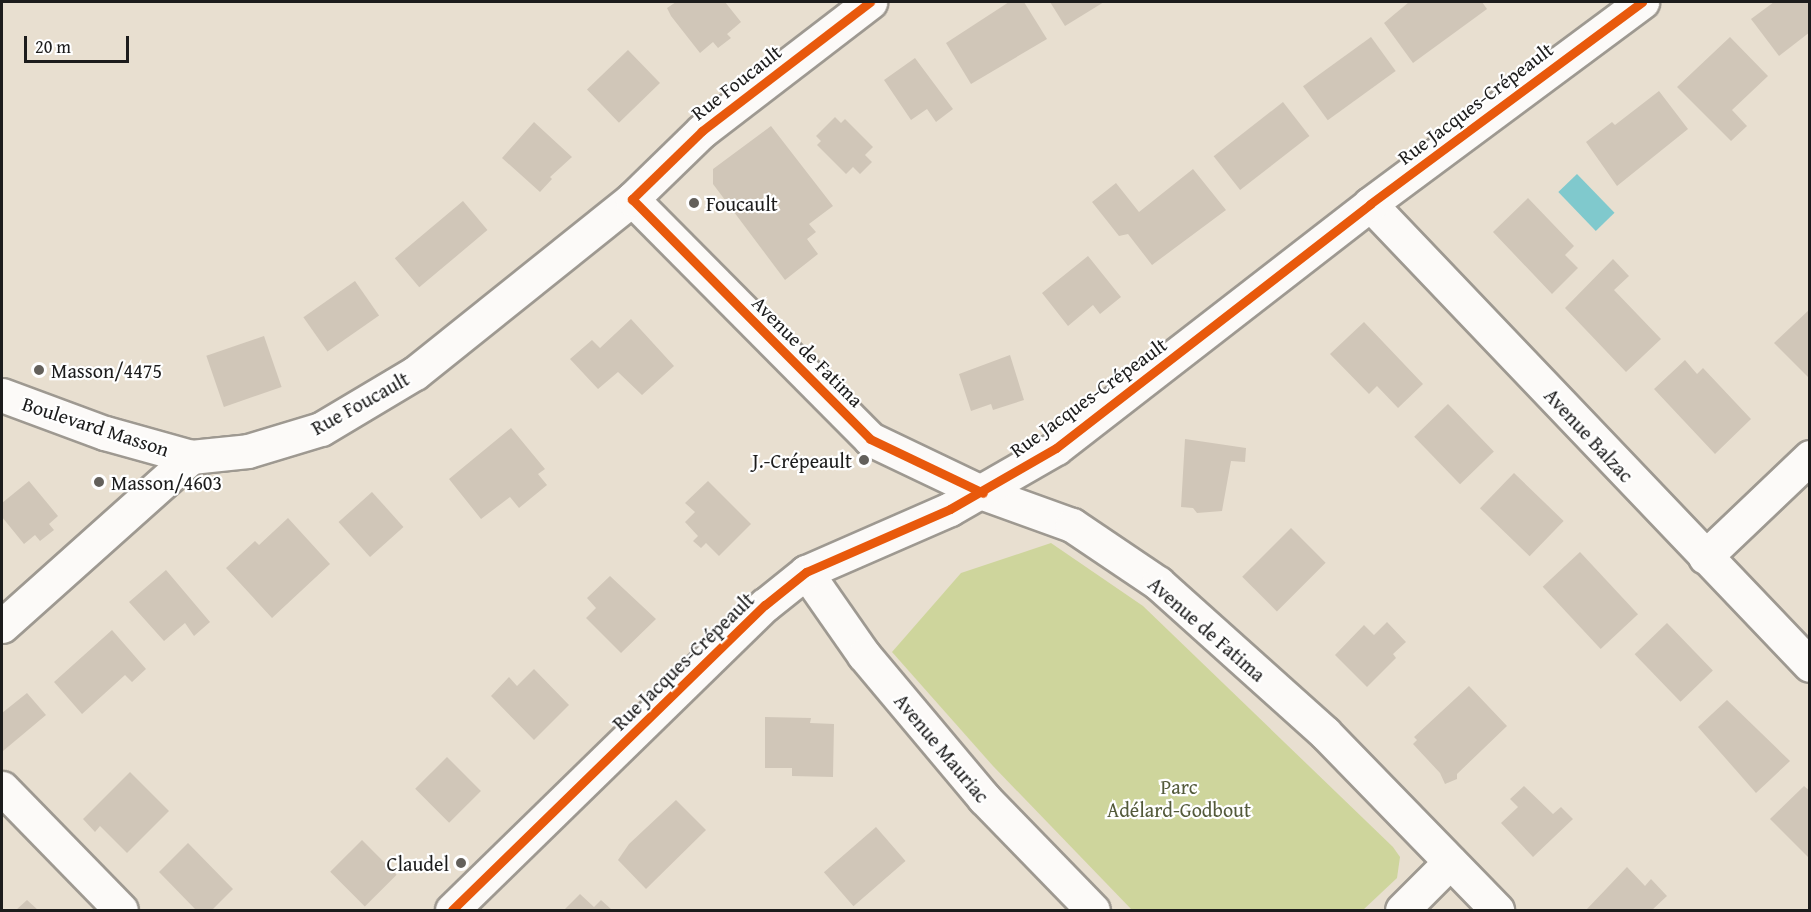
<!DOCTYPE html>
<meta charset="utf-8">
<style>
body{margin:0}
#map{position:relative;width:1811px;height:912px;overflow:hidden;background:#e8dfd0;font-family:"Gentium Book Plus",serif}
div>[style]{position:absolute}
.green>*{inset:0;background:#ced59c}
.water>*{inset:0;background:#80c9cd;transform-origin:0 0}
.building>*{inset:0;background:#d0c6b8;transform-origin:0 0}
.roads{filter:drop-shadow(2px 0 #9e9991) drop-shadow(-2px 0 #9e9991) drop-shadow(0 2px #9e9991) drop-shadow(0 -2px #9e9991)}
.street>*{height:33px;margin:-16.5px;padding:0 16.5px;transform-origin:16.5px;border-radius:16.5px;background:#fcfaf8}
.cycleway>*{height:9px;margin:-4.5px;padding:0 4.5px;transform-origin:4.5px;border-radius:4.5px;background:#e8590c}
.dots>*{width:16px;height:16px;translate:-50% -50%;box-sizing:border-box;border:3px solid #fff;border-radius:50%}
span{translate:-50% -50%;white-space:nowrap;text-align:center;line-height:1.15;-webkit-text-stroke:4.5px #fff;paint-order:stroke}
.street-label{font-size:20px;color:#1c1c1c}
.poi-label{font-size:20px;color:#1c1c1c}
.left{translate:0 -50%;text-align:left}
.right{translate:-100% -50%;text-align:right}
.park-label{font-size:20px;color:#535a3a}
.frame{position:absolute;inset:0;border:3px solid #1c1c1c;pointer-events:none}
.scale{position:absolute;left:24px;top:36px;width:105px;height:27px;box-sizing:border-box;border:3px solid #1c1c1c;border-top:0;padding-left:8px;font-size:18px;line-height:21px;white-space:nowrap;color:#1c1c1c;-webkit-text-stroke:4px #fff;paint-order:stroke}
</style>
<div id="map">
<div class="green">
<i style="clip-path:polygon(1051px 543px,1143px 606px,1393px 847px,1400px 857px,1397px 878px,1363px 910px,1132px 910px,993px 766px,892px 652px,961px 573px)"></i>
</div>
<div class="water">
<i style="left:1577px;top:174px;width:54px;height:26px;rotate:46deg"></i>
</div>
<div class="building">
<i style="clip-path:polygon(676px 2px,725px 2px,741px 22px,727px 34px,731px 38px,718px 48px,713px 42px,700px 53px,671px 16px,667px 8px)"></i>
<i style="clip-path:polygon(1009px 2px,1024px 2px,1047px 39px,971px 84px,946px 43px)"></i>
<i style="clip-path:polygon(1050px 2px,1104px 2px,1065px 26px)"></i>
<i style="clip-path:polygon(1409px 2px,1482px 2px,1487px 9px,1413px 63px,1384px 23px)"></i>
<i style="clip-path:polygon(1774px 2px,1810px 2px,1810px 32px,1779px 56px,1751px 19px)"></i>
<i style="left:1371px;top:37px;width:42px;height:84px;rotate:54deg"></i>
<i style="clip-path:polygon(1730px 37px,1768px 76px,1732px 110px,1747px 126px,1731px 141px,1677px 87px)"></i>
<i style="left:628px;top:50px;width:46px;height:57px;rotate:46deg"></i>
<i style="clip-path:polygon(915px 58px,953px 109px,936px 122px,927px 109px,911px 120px,884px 80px)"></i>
<i style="clip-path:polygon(1659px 91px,1688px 129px,1617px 186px,1586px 142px,1612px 122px,1615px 125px)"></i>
<i style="left:1283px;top:102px;width:43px;height:88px;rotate:52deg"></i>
<i style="clip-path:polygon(835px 117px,841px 123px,845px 119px,873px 147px,865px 155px,872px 162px,860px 174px,853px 167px,846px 174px,817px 145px,821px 141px,816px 136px)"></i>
<i style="clip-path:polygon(534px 122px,572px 157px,550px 177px,552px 179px,540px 192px,502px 158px)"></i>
<i style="clip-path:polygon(771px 126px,833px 206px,809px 224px,816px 232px,807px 239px,818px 254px,785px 280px,713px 184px,713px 169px)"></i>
<i style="clip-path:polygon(1193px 169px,1226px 210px,1152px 265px,1128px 234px,1119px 236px,1092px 202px,1116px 183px,1139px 212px)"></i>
<i style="clip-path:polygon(1528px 198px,1574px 246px,1565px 255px,1578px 268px,1552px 294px,1493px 232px)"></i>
<i style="left:463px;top:201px;width:38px;height:89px;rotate:50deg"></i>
<i style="clip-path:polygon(1088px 256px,1121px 297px,1100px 314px,1093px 305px,1068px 326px,1042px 293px)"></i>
<i style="clip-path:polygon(1613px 259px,1629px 276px,1614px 290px,1661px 339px,1626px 372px,1565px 308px)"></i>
<i style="left:355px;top:281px;width:42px;height:63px;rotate:55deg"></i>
<i style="clip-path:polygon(1810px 309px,1810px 375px,1808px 377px,1774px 343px)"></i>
<i style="clip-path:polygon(631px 319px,674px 366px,642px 395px,618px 372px,598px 389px,570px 359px,592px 340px,600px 348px)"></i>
<i style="clip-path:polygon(1364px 322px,1423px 384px,1398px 408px,1377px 386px,1369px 394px,1330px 354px)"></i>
<i style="left:264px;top:336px;width:54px;height:61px;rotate:71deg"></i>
<i style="clip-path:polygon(1010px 355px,1024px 400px,993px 410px,991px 404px,971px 411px,959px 374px)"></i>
<i style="clip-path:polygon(1685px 360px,1697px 374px,1703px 368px,1751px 419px,1715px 454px,1654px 389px)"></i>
<i style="left:1448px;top:404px;width:66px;height:47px;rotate:46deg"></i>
<i style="clip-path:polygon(511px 428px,545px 469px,538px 474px,547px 485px,519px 508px,510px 497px,481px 519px,449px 479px)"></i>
<i style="clip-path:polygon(1185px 439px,1246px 448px,1245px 462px,1231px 461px,1222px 511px,1197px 513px,1193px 508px,1181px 507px)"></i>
<i style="left:1514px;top:473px;width:69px;height:49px;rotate:44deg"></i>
<i style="clip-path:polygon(29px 481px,58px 516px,49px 524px,54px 530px,40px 541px,35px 535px,24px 544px,2px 517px,2px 503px)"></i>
<i style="clip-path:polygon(708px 481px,751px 524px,719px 556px,706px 543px,701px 548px,693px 541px,698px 536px,685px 522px,695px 512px,685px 503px)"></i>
<i style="left:372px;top:492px;width:47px;height:45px;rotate:48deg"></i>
<i style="clip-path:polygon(288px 518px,330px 564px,272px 618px,226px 568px,255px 541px,259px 545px)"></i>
<i style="left:1291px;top:528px;width:49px;height:69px;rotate:45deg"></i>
<i style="left:1580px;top:552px;width:85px;height:51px;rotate:47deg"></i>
<i style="clip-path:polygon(166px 570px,210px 622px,194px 636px,185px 623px,164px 641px,129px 602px)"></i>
<i style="clip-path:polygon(610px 576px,656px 619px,621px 653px,586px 618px,596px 608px,587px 598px)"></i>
<i style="clip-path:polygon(1387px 622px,1406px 642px,1393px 654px,1396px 658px,1367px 687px,1335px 655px,1364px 625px,1374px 635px)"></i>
<i style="left:1667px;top:623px;width:66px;height:45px;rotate:46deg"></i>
<i style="clip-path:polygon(112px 630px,146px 669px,132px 682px,125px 675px,82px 714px,54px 682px)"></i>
<i style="clip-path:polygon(534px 669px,569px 705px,534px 740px,491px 696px,509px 677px,517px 686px)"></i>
<i style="clip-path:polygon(1469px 686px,1507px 726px,1457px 774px,1457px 779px,1445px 784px,1440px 773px,1413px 744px,1417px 740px,1414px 737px)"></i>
<i style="clip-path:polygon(27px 693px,46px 715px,3px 751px,2px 713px)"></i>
<i style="clip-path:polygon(1727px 700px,1790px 761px,1756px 793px,1698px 727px)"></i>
<i style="clip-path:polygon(765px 717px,811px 718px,810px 723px,834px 724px,833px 777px,792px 776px,792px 768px,765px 768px)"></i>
<i style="left:447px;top:757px;width:48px;height:45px;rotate:45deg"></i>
<i style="clip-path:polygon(130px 772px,169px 811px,127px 853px,100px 826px,95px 832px,83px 819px)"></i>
<i style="clip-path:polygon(1524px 786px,1553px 814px,1561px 807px,1573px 819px,1533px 857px,1501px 823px,1518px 807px,1510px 799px)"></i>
<i style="clip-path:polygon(1804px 786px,1810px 791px,1810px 859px,1770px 819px)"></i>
<i style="clip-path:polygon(676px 800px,706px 830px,646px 889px,618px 860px,629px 844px)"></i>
<i style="left:876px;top:827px;width:45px;height:69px;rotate:49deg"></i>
<i style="left:362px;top:840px;width:49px;height:45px;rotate:45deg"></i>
<i style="clip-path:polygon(188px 843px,233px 889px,212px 910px,196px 910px,159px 872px)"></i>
<i style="clip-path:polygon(1627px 867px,1645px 886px,1651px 879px,1667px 896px,1652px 910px,1586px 910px)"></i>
<i style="clip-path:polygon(580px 894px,594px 907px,601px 900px,612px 910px,564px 910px)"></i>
<i style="clip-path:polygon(27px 900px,38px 910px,16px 910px)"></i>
</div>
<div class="roads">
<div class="street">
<i style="left:632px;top:199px;width:338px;rotate:45.2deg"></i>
<i style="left:870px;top:439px;width:125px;rotate:25.5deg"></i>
<i style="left:983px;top:493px;width:95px;rotate:19.8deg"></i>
<i style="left:1072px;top:525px;width:104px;rotate:34deg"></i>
<i style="left:1158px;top:583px;width:224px;rotate:41.9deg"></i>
<i style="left:1325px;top:733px;width:247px;rotate:45.8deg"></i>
<i style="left:1370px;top:204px;width:637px;rotate:46.34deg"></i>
<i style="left:2px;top:395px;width:110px;rotate:20.3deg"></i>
<i style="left:105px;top:433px;width:89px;rotate:15.6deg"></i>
<i style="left:1705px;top:557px;width:145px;rotate:-43.6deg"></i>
<i style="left:806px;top:572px;width:101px;rotate:55.1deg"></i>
<i style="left:864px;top:655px;width:187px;rotate:50deg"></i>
<i style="left:984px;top:798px;width:156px;rotate:45.8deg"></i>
<i style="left:2px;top:626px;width:254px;rotate:-41.8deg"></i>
<i style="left:191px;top:457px;width:57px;rotate:-6deg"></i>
<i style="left:248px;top:451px;width:76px;rotate:-16.8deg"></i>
<i style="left:321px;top:429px;width:109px;rotate:-30.8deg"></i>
<i style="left:415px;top:373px;width:278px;rotate:-38.7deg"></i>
<i style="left:632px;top:199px;width:98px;rotate:-44.2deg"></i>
<i style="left:702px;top:131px;width:212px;rotate:-37.5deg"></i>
<i style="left:2px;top:788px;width:170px;rotate:45.7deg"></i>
<i style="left:452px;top:910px;width:437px;rotate:-44.3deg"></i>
<i style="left:765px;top:605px;width:53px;rotate:-38.8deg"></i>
<i style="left:806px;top:572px;width:157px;rotate:-23.6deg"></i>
<i style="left:950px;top:509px;width:122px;rotate:-29.9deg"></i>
<i style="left:1056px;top:448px;width:398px;rotate:-37.8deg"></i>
<i style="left:1370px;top:204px;width:339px;rotate:-36.6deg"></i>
<i style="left:1402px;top:910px;width:68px;rotate:-45deg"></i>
</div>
</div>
<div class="cycleway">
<i style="left:870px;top:2px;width:212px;rotate:142.5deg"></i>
<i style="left:702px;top:131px;width:98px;rotate:135.8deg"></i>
<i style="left:632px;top:199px;width:338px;rotate:45.2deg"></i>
<i style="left:870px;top:439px;width:125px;rotate:25.5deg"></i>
<i style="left:452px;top:910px;width:437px;rotate:-44.3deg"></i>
<i style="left:765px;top:605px;width:53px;rotate:-38.8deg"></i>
<i style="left:806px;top:572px;width:157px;rotate:-23.6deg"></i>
<i style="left:950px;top:509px;width:122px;rotate:-29.9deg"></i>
<i style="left:1056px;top:448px;width:398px;rotate:-37.8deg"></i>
<i style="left:1370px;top:204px;width:339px;rotate:-36.6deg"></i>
</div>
<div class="dots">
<i style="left:694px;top:203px;background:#63605b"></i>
<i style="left:39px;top:370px;background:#63605b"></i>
<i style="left:864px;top:460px;background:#63605b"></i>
<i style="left:99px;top:482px;background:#63605b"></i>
<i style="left:461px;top:863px;background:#63605b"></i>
</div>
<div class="street-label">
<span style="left:736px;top:82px;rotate:-38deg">Rue Foucault</span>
<span style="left:1475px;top:103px;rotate:-37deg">Rue Jacques-Crépeault</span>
<span style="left:808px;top:351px;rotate:45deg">Avenue de Fatima</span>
<span style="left:1088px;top:397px;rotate:-36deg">Rue Jacques-Crépeault</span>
<span style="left:360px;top:403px;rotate:-29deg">Rue Foucault</span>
<span style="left:96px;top:426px;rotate:18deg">Boulevard Masson</span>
<span style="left:1589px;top:435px;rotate:47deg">Avenue Balzac</span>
<span style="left:1207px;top:629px;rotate:41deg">Avenue de Fatima</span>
<span style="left:683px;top:661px;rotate:-44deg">Rue Jacques-Crépeault</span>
<span style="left:942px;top:748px;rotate:50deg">Avenue Mauriac</span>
</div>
<div class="poi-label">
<span class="left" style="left:706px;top:203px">Foucault</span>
<span class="left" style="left:51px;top:370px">Masson/4475</span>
<span class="right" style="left:852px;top:460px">J.-Crépeault</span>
<span class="left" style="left:111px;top:482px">Masson/4603</span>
<span class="right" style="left:449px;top:863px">Claudel</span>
</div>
<div class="park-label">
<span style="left:1179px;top:798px">Parc<br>Adélard-Godbout</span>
</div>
<div class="frame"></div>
<div class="scale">20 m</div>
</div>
